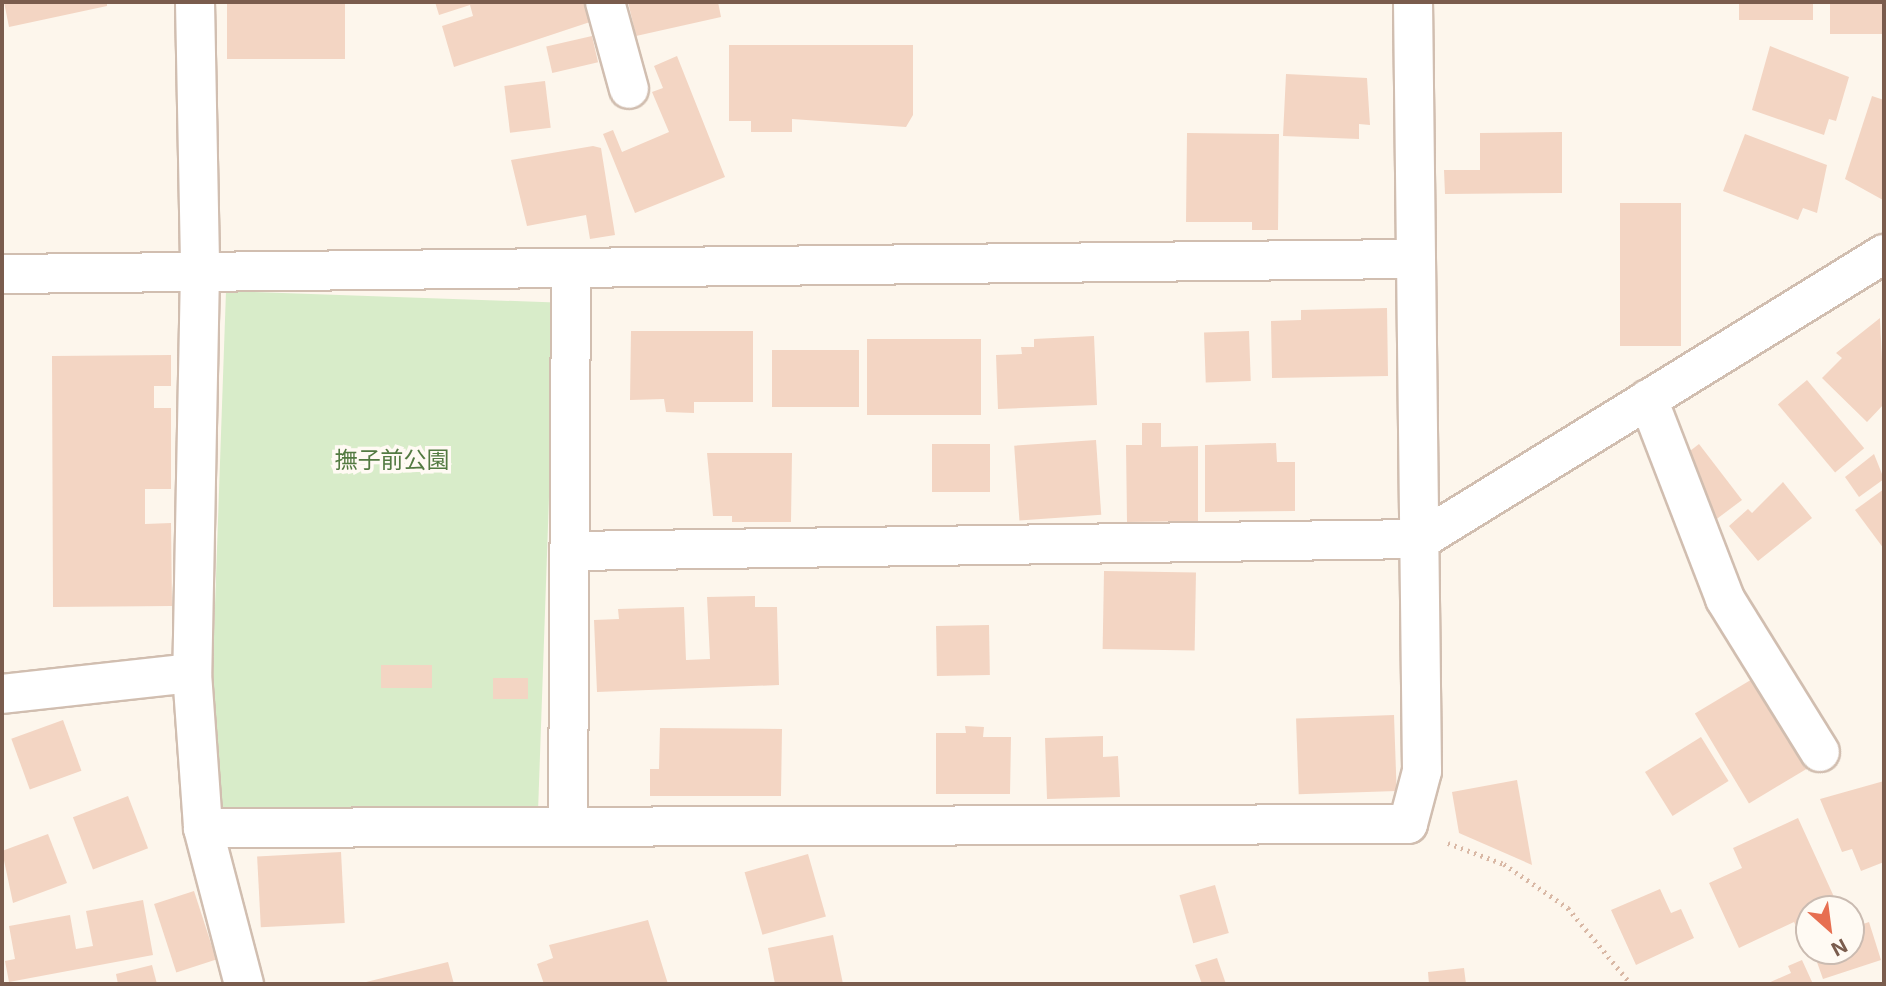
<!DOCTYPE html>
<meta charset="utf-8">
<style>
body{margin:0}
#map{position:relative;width:1886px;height:986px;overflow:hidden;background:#fdf6ec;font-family:Inter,"Noto Sans JP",sans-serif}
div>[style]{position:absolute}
.green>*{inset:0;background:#d8ecc9;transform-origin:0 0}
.building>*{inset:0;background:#f3d5c3;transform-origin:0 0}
.path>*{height:4.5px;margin-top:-2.25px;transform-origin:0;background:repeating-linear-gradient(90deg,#d9b8a5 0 2px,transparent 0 7px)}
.roads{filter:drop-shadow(2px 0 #d1beb0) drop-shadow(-2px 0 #d1beb0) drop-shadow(0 2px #d1beb0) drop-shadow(0 -2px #d1beb0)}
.minor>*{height:38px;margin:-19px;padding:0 19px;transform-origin:19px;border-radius:19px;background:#fff}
span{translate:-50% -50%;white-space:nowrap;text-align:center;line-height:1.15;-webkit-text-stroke:7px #fffaf3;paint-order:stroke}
.park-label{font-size:23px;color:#537a41}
.frame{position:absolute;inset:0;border:4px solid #7a5c4d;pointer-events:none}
.north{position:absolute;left:1795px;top:895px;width:70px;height:70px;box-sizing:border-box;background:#fffaf3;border:2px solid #cabbb1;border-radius:50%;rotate:152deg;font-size:19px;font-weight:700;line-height:28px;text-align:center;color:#7a5c4d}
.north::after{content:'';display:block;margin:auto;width:24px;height:32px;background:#e76f51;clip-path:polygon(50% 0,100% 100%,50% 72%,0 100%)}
</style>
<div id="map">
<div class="green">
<i style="left:226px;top:291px;width:330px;height:516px;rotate:2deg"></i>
</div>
<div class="building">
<i style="clip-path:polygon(4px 2px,107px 2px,107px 6px,9px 27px)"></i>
<i style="left:227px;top:2px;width:118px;height:57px"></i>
<i style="clip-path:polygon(435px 2px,584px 2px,590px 22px,454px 67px,442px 26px,473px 16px,470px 5px,439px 15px)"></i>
<i style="clip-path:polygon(628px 2px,718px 2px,721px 17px,636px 36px)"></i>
<i style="left:1739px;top:2px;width:74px;height:18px"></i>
<i style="left:1830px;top:2px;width:54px;height:32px"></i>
<i style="left:592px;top:36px;width:27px;height:47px;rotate:77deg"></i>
<i style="clip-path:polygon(729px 45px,913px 45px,913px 115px,906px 127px,792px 119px,792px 132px,751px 132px,751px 121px,729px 121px)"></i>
<i style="clip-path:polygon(1770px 46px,1849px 77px,1836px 121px,1829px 119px,1824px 135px,1752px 110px)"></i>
<i style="clip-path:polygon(677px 56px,725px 177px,635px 213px,603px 134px,613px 130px,622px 152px,669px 132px,652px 92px,663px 88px,654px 66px)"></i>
<i style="clip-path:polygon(1286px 74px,1367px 78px,1370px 125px,1359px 124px,1359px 139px,1283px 136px)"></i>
<i style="left:545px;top:81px;width:47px;height:41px;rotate:83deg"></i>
<i style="clip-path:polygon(1872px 96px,1884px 100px,1883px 200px,1845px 179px)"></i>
<i style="clip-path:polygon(1562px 132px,1562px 193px,1445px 194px,1444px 170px,1480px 170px,1480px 133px)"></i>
<i style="clip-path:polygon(1187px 133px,1279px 134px,1278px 230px,1252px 230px,1252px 222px,1186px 222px)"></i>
<i style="clip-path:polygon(1745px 134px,1827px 165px,1817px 213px,1803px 208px,1798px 220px,1723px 191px)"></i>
<i style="clip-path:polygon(593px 146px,601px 148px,615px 235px,590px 239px,586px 215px,527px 226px,511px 160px)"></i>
<i style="left:1681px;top:203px;width:143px;height:61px;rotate:90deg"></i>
<i style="clip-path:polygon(1387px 308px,1388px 376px,1272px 378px,1271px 321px,1301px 320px,1301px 310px)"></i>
<i style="clip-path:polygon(1880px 318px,1884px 404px,1867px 422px,1822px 378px,1842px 358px,1836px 353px)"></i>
<i style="clip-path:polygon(631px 331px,753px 331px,753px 402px,694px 402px,694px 413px,666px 412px,664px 399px,630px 400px)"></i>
<i style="left:1249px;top:331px;width:50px;height:45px;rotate:88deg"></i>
<i style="clip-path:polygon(1094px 336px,1097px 405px,998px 409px,996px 355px,1022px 354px,1021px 347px,1034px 347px,1034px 339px)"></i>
<i style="left:867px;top:339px;width:114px;height:76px"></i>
<i style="left:772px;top:350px;width:87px;height:57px"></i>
<i style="clip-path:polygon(171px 355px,171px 386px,154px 386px,154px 408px,171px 408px,171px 489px,145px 489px,145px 524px,171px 523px,172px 606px,53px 607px,52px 356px)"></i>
<i style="left:1807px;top:380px;width:89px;height:38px;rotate:50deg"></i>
<i style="clip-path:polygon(1142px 423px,1161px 423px,1161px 447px,1198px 446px,1198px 521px,1127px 522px,1126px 445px,1142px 445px)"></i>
<i style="left:1096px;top:440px;width:75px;height:82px;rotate:86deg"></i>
<i style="clip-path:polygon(1276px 443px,1277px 462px,1295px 462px,1295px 511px,1205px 512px,1205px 445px)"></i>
<i style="left:932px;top:444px;width:58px;height:48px"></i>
<i style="clip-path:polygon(1699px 444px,1742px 500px,1710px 524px,1686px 454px)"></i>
<i style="clip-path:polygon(707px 453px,792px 453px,791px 522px,732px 522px,732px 516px,713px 516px)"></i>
<i style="clip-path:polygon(1874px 454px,1884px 479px,1859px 497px,1845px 477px)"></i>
<i style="clip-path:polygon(1783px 482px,1812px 518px,1758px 561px,1729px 526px,1748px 509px,1752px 513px)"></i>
<i style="clip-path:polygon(1884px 489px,1884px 549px,1855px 510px)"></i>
<i style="left:1104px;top:571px;width:92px;height:78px;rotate:1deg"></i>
<i style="clip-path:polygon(755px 596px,755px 607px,777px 607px,779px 685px,597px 692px,594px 620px,619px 619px,618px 609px,684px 607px,686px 660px,710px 659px,707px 597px)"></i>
<i style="left:989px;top:625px;width:50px;height:53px;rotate:89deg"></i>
<i style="left:381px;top:665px;width:51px;height:23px"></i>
<i style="left:528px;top:678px;width:21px;height:35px;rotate:90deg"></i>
<i style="left:1754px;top:678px;width:105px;height:69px;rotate:59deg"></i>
<i style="left:1394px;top:715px;width:76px;height:98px;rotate:88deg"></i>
<i style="left:63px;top:720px;width:54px;height:55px;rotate:70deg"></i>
<i style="clip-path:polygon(965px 726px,984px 727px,983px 737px,1011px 737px,1010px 794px,936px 794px,936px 733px,966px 733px)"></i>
<i style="clip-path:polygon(660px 728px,782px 729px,781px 796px,650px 796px,650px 769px,659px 769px)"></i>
<i style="clip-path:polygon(1103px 736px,1103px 757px,1118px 756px,1120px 797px,1047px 799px,1045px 738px)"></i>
<i style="left:1701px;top:737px;width:52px;height:66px;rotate:58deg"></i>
<i style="clip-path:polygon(1517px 780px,1532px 865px,1459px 833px,1452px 792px)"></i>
<i style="clip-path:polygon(1884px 781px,1884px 862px,1861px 871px,1852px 849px,1842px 852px,1820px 799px)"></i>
<i style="left:128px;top:796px;width:56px;height:59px;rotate:69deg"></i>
<i style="clip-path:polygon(1798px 818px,1835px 899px,1824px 909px,1809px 909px,1809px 936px,1802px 939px,1794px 922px,1739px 948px,1709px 883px,1742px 868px,1733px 848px)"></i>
<i style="clip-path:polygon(48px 834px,67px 883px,13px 903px,2px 851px)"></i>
<i style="left:341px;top:852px;width:71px;height:84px;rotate:87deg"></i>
<i style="left:808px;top:854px;width:65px;height:66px;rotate:74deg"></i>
<i style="left:1215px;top:885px;width:50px;height:37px;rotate:74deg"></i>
<i style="clip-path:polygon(1660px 889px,1671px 913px,1681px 909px,1694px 938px,1636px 965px,1611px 910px)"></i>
<i style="left:194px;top:891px;width:72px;height:42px;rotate:72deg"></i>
<i style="clip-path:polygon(143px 900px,153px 955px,9px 982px,5px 961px,15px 959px,9px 926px,70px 915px,76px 949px,93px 946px,86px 911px)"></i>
<i style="clip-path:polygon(648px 920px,668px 984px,544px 984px,537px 964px,553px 958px,549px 945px)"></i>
<i style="clip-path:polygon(1869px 922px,1881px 960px,1823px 979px,1813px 951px,1851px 951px,1851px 928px)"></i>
<i style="clip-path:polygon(833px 935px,843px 984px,775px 984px,768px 948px)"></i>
<i style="clip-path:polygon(1217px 958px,1226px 984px,1202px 984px,1195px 965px)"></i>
<i style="clip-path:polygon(1802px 960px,1813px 984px,1766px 984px,1791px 973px,1788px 966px)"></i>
<i style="clip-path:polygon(448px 962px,454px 984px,362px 984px,362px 983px)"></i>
<i style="clip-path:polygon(152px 965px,157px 984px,118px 984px,116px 974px)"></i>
<i style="clip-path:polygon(1464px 968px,1466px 984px,1429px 984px,1428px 972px)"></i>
</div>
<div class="path">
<i style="left:1448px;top:843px;width:60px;rotate:20.6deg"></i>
<i style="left:1504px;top:864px;width:78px;rotate:34.5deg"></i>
<i style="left:1568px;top:908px;width:99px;rotate:50.3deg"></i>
</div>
<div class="roads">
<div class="minor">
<i style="left:195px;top:2px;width:269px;rotate:88.9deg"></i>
<i style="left:200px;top:271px;width:402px;rotate:91.1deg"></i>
<i style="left:192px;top:673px;width:155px;rotate:85.9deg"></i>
<i style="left:203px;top:828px;width:161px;rotate:75.3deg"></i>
<i style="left:605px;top:2px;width:90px;rotate:74.6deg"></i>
<i style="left:2px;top:274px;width:1411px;rotate:-0.61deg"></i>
<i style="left:1648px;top:399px;width:214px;rotate:68.9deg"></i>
<i style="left:1725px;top:599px;width:180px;rotate:58.2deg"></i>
<i style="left:570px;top:551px;width:852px;rotate:-0.81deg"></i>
<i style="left:1422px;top:539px;width:543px;rotate:-31.67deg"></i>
<i style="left:2px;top:694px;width:191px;rotate:-6.3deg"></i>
<i style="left:568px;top:824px;width:555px;rotate:-89.69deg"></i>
<i style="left:203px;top:828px;width:1205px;rotate:-0.19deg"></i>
<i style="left:1408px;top:824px;width:55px;rotate:-75.2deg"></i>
<i style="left:1422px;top:771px;width:769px;rotate:-90.67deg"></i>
</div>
</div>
<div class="park-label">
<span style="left:392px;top:460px">撫子前公園</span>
</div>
<div class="frame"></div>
<div class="north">N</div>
</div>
